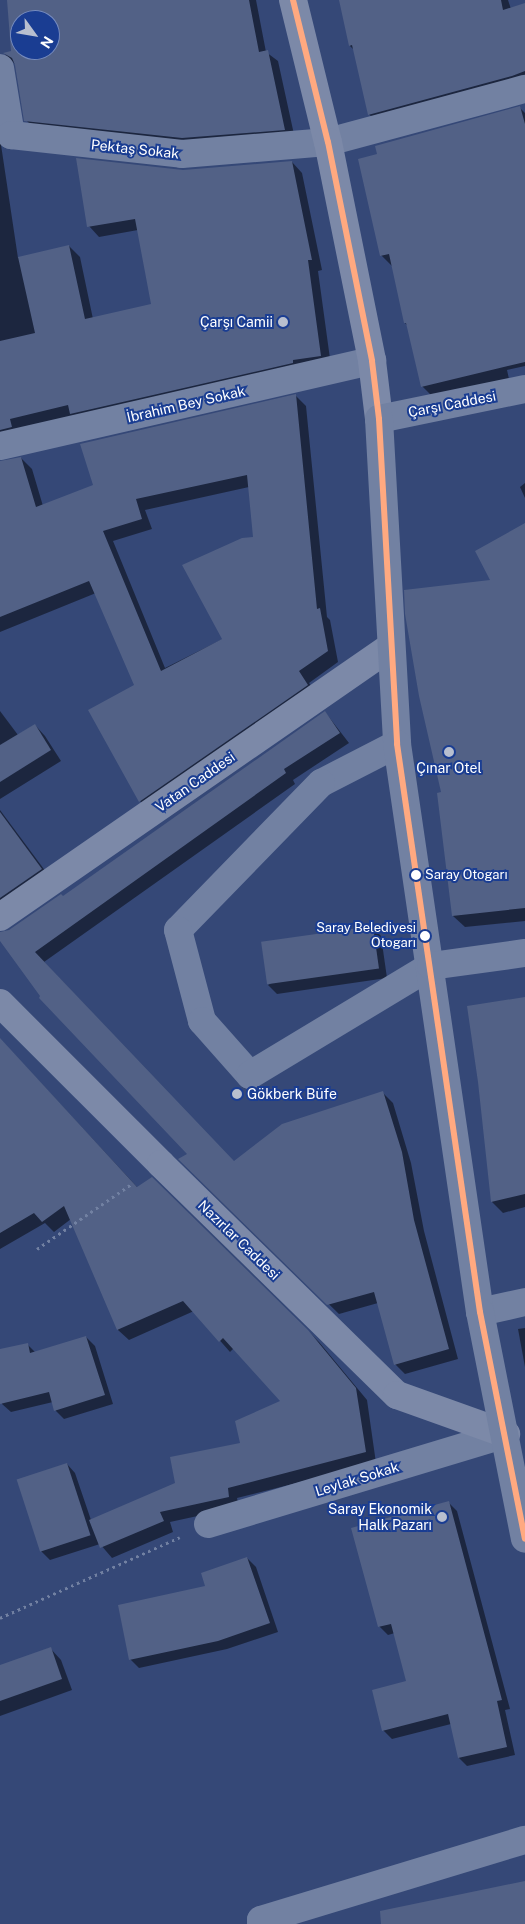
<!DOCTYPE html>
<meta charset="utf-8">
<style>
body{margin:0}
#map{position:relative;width:525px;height:1924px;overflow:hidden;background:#354877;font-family:"Public Sans",sans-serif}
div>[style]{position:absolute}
.shadow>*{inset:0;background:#0007}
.building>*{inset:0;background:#526186;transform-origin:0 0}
.path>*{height:3px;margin-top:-1.5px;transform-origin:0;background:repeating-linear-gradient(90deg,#7281a2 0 2.5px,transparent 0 6.5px)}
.minor>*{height:28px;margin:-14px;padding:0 14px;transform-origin:14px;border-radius:14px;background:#7281a2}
.major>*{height:28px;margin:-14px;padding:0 14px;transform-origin:14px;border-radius:14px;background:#7c89a8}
.highway>*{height:28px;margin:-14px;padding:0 14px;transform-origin:14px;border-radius:14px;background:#7281a2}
.bus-1>*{height:6px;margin:-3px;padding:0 3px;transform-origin:3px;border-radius:3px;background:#ffa980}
.dots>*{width:14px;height:14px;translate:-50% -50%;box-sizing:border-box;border:2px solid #1a3d92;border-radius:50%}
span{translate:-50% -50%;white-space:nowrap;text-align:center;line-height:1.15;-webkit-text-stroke:4px #1a3d92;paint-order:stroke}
.bus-label{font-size:13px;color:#fff}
.left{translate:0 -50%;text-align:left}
.right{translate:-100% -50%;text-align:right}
.street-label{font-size:14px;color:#fff}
.poi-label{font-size:14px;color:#fff}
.north{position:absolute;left:10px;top:10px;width:50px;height:50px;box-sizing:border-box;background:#1a3d92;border:1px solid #768bbe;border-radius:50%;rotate:122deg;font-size:14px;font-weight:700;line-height:20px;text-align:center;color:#fff}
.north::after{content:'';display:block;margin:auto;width:18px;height:22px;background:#b8bfcf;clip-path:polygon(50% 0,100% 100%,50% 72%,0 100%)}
</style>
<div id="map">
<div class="shadow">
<i style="clip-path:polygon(evenodd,8px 0,256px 0,266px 52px,278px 61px,295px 139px,193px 148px,36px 130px,26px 120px,16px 65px,5px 54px,12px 52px,8px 0,20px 20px,50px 20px,50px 50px,20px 50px,20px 20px)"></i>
<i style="clip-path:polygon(340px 0,508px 0,511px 9px,525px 5px,525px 87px,380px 126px,369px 114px,354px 50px,350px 46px)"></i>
<i style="clip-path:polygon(520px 108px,525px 113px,525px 366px,507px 370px,509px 379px,434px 398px,422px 386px,408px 326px,405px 323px,393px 267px,381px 255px,379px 155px)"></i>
<i style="clip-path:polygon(0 113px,0 138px,18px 258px,69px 246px,80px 257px,93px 319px,152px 305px,138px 230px,99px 237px,89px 226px,183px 171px,292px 162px,302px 173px,322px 270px,318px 271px,331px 366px,0 446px)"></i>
<i style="clip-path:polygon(evenodd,296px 396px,306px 406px,327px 617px,330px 620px,338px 662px,309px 683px,318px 696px,151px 812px,140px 801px,136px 686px,96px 593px,0 632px,0 462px,21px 458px,32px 469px,43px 506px,94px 486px,296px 396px,249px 487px,254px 538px,223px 639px,165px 668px,113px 541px,152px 529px,145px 510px,249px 487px)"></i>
<i style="clip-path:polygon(525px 483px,525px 498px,520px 487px)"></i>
<i style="clip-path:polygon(0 711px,18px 735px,35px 725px,45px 736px,61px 761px,0 799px)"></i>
<i style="clip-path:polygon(325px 712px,349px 743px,293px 780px,295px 784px,44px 962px,234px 1163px,383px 1093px,393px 1103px,411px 1163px,424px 1231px,458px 1359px,405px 1374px,395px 1364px,378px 1303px,339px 1314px,180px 1159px,189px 1154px,42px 997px,0 938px,0 934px,9px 931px,63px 897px)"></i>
<i style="clip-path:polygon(0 810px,52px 880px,0 917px)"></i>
<i style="clip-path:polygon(525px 819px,525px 921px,465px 927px,453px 916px)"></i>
<i style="clip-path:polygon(372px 927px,381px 936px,387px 978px,277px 994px,268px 985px)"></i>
<i style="clip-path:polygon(525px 998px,525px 1207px,503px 1213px,492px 1202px)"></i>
<i style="clip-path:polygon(0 1039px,138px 1188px,152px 1178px,319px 1342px,367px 1400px,376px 1463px,237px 1498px,239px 1507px,170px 1522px,173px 1532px,112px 1558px,100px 1544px,50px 1560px,41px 1551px,67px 1464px,75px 1473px,91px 1520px,177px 1484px,242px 1444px,282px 1402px,234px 1348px,230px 1352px,194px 1311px,129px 1340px,118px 1330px,71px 1219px,54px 1232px,45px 1223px,0 1249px)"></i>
<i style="clip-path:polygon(525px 1328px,525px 1367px,518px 1329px)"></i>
<i style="clip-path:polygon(86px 1337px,95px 1346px,113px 1404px,64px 1419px,56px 1411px,53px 1402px,11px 1412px,2px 1404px,0 1351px,27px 1344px,36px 1353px)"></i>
<i style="clip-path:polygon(448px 1502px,457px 1511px,510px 1709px,505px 1710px,515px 1755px,467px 1766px,459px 1758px,451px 1724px,392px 1739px,383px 1730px,408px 1682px,395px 1633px,388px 1635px,379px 1626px)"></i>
<i style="clip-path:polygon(247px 1558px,256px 1567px,278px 1632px,227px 1649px,139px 1668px,130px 1659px,207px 1587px)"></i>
<i style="clip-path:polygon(50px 1648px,61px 1660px,72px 1690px,0 1716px,0 1666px)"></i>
</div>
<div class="building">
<i style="clip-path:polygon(evenodd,7px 0,249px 0,259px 52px,268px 50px,285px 130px,182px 138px,24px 121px,15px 65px,12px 58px,3px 53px,11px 51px,7px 0,20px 20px,50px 20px,50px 50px,20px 50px,20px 20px)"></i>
<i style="clip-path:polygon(339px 0,501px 0,503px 10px,525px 3px,525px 71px,512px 76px,368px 115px,352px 45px,349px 46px)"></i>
<i style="clip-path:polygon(520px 106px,525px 124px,525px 362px,421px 387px,406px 323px,404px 323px,389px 254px,380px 256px,358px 159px,377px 154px,375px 146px)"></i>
<i style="clip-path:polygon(76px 158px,183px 170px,292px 161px,312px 260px,308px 260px,321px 356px,293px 360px,293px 363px,70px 414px,68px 405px,10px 419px,12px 427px,0 430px,0 341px,35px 333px,18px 257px,69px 245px,85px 319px,151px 304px,135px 219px,87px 227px)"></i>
<i style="clip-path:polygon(evenodd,296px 394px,317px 609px,320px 608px,328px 651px,299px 671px,308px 685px,139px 802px,88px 710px,134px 685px,89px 581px,0 617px,0 461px,21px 457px,36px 507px,93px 485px,80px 444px,296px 394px,247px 475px,253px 537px,242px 538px,182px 565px,222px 639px,161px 671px,103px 531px,142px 519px,136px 499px,247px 475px)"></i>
<i style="clip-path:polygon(525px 523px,525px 908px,452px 916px,437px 793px,441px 792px,419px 696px,405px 614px,404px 590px,490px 580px,475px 551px)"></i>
<i style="clip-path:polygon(325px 711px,340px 733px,284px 769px,286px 773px,35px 952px,234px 1161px,282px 1124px,383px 1091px,402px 1152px,414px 1220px,449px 1349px,394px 1365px,374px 1292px,327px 1305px,178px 1159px,187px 1154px,39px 998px,40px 996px,0 941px,0 932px,9px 930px,61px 894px,63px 896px)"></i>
<i style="clip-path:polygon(35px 724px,51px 750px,0 782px,0 745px)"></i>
<i style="clip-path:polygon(0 812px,42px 869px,0 898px)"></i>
<i style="left:373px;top:926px;width:43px;height:113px;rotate:82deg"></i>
<i style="clip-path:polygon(525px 997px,525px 1194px,491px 1202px,478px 1082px,467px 1006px)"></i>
<i style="clip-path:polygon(0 1038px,137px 1187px,152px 1177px,308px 1330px,356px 1388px,366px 1452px,228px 1488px,229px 1497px,160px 1512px,164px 1521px,100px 1548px,89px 1520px,175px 1483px,170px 1457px,240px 1443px,235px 1421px,280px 1401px,223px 1338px,219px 1342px,183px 1301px,117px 1330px,64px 1206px,42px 1222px,34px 1213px,0 1233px)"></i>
<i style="clip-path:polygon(86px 1336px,105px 1395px,54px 1411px,49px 1392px,0 1404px,0 1349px,28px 1343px,30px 1353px)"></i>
<i style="left:67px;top:1463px;width:76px;height:53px;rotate:72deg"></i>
<i style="clip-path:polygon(449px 1501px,502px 1700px,497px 1701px,507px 1747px,458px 1758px,448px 1714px,382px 1731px,372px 1690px,406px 1681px,391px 1624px,378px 1627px,351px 1528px)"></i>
<i style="clip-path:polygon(247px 1557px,270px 1623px,218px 1641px,129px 1660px,118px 1605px,205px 1586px,201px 1573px)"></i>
<i style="clip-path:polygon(51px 1647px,62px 1679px,0 1701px,0 1665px)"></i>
<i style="clip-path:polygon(525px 1881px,525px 1924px,381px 1924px,380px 1911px)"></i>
</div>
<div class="path">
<i style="left:37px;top:1249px;width:116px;rotate:-34.5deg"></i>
<i style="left:0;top:1618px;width:197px;rotate:-24.2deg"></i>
</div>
<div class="minor">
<i style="left:0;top:68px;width:68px;rotate:80.7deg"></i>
<i style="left:11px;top:135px;width:172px;rotate:6.3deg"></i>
<i style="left:182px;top:154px;width:146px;rotate:-4.7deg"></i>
<i style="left:328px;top:142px;width:204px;rotate:-15.1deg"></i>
<i style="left:0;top:446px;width:382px;rotate:-12.9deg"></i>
<i style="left:397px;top:744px;width:85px;rotate:152.8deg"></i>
<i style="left:321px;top:783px;width:205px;rotate:134.2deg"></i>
<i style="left:178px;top:930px;width:94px;rotate:75.2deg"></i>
<i style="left:202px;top:1021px;width:72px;rotate:48.4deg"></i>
<i style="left:250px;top:1075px;width:211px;rotate:-31.1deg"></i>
<i style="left:480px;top:1312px;width:46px;rotate:-12.5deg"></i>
<i style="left:208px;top:1524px;width:311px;rotate:-16.8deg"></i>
<i style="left:261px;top:1924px;width:4px;rotate:-90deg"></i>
<i style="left:261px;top:1920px;width:276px;rotate:-16.9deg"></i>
</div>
<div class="major">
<i style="left:293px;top:0;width:146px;rotate:76.2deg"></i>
<i style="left:328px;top:142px;width:223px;rotate:78.6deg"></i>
<i style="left:372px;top:361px;width:58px;rotate:83.1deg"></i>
<i style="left:0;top:917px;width:474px;rotate:-34.7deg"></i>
<i style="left:0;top:1003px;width:228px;rotate:45deg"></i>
<i style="left:161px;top:1164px;width:330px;rotate:44.4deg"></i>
<i style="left:397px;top:1395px;width:116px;rotate:19.7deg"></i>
</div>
<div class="highway">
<i style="left:525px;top:389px;width:149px;rotate:168.4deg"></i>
<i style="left:379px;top:419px;width:325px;rotate:86.8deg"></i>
<i style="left:397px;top:744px;width:574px;rotate:81.69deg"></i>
<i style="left:480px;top:1312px;width:231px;rotate:78.8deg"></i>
<i style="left:431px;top:966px;width:95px;rotate:-7.9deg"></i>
</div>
<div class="bus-1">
<i style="left:293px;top:0;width:146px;rotate:76.2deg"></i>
<i style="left:328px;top:142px;width:223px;rotate:78.6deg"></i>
<i style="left:372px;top:361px;width:58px;rotate:83.1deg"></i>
<i style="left:379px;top:419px;width:325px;rotate:86.8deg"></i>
<i style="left:397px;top:744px;width:574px;rotate:81.69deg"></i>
<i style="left:480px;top:1312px;width:231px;rotate:78.8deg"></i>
</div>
<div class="dots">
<i style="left:283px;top:322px;background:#b8bfcf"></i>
<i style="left:449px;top:752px;background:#b8bfcf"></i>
<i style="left:416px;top:875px;background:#fff"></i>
<i style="left:425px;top:936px;background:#fff"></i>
<i style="left:237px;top:1094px;background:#b8bfcf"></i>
<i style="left:442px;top:1517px;background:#b8bfcf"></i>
</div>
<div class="bus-label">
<span class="left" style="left:425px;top:875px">Saray Otogarı</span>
<span class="right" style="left:416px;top:936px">Saray Belediyesi<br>Otogarı</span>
</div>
<div class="street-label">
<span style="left:135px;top:149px;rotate:6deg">Pektaş Sokak</span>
<span style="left:186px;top:404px;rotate:-13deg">İbrahim Bey Sokak</span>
<span style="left:452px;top:404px;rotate:-11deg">Çarşı Caddesi</span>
<span style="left:195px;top:782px;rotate:-35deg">Vatan Caddesi</span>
<span style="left:239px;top:1240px;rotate:44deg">Nazırlar Caddesi</span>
<span style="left:357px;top:1479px;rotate:-17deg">Leylak Sokak</span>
</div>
<div class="poi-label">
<span class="right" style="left:273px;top:322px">Çarşı Camii</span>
<span style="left:449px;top:768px">Çınar Otel</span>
<span class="left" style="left:247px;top:1094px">Gökberk Büfe</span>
<span class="right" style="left:432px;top:1517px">Saray Ekonomik<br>Halk Pazarı</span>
</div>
<div class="north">N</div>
</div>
